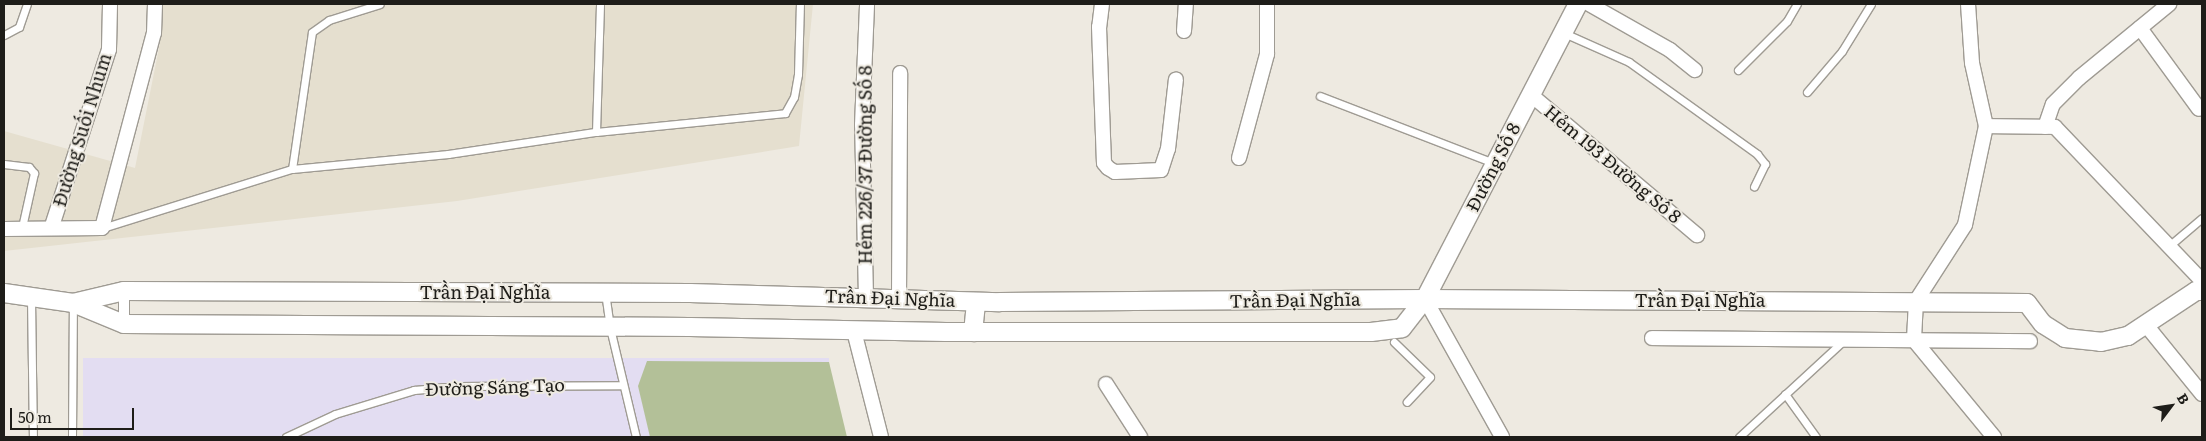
<!DOCTYPE html>
<meta charset="utf-8">
<style>
body{margin:0}
#map{position:relative;width:2206px;height:441px;overflow:hidden;background:#eeeae1;font-family:Literata,serif}
div>[style]{position:absolute}
.built>*{inset:0;background:#e5dfcf}
.education>*{inset:0;background:#e3ddf2;transform-origin:0 0}
.green>*{inset:0;background:#b3c098}
.roads{filter:drop-shadow(1px 0 #9f9b93) drop-shadow(-1px 0 #9f9b93) drop-shadow(0 1px #9f9b93) drop-shadow(0 -1px #9f9b93)}
.service>*{height:7px;margin:-3.5px;padding:0 3.5px;transform-origin:3.5px;border-radius:3.5px;background:#fff}
.pedestrian>*{height:10px;margin:-5px;padding:0 5px;transform-origin:5px;border-radius:5px;background:#fff}
.minor>*{height:14px;margin:-7px;padding:0 7px;transform-origin:7px;border-radius:7px;background:#fff}
.tertiary>*{height:18px;margin:-9px;padding:0 9px;transform-origin:9px;border-radius:9px;background:#fff}
span{translate:-50% -50%;white-space:nowrap;text-align:center;line-height:1.15;-webkit-text-stroke:4px #eeeae1;paint-order:stroke}
.street-label{font-size:18px;color:#1e1d19}
.frame{position:absolute;inset:0;border:5px solid #1e1d19;pointer-events:none}
.north{position:absolute;left:2146px;top:381px;width:50px;height:50px;-webkit-text-stroke:4px #eeeae1;paint-order:stroke;rotate:59deg;font-size:14px;font-weight:700;line-height:20px;text-align:center;color:#1e1d19}
.north::after{content:'';display:block;margin:auto;width:18px;height:22px;background:#1e1d19;clip-path:polygon(50% 0,100% 100%,50% 72%,0 100%)}
.scale{position:absolute;left:10px;top:408px;width:124px;height:22px;box-sizing:border-box;border:2px solid #1e1d19;border-top:0;padding-left:6px;font-size:15px;line-height:18px;white-space:nowrap;color:#1e1d19;-webkit-text-stroke:4px #eeeae1;paint-order:stroke}
</style>
<div id="map">
<div class="built">
<i style="clip-path:polygon(162px 4px,813px 4px,799px 146px,457px 201px,4px 251px,4px 131px,135px 168px,160px 43px)"></i>
</div>
<div class="education">
<i style="left:83px;top:358px;width:746px;height:79px"></i>
</div>
<div class="green">
<i style="clip-path:polygon(647px 361px,829px 362px,847px 437px,650px 437px,638px 386px)"></i>
</div>
<div class="roads">
<div class="service">
<i style="left:1564px;top:33px;width:71px;rotate:24deg"></i>
<i style="left:1629px;top:62px;width:158px;rotate:35.7deg"></i>
<i style="left:1757px;top:154px;width:13px;rotate:51deg"></i>
<i style="left:1765px;top:164px;width:25px;rotate:116deg"></i>
<i style="left:4px;top:35px;width:17px;rotate:-28deg"></i>
<i style="left:19px;top:27px;width:24px;rotate:-71deg"></i>
<i style="left:1738px;top:70px;width:69px;rotate:-45deg"></i>
<i style="left:1787px;top:21px;width:20px;rotate:-60deg"></i>
<i style="left:1807px;top:92px;width:54px;rotate:-49.5deg"></i>
<i style="left:1842px;top:51px;width:55px;rotate:-58.3deg"></i>
<i style="left:1320px;top:96px;width:189px;rotate:21.1deg"></i>
<i style="left:596px;top:132px;width:128px;rotate:-88.2deg"></i>
<i style="left:4px;top:164px;width:25px;rotate:7deg"></i>
<i style="left:29px;top:167px;width:8px;rotate:50deg"></i>
<i style="left:34px;top:173px;width:55px;rotate:102.5deg"></i>
<i style="left:292px;top:169px;width:138px;rotate:-81.7deg"></i>
<i style="left:312px;top:32px;width:21px;rotate:-35deg"></i>
<i style="left:329px;top:20px;width:53px;rotate:-17.4deg"></i>
<i style="left:102px;top:228px;width:199px;rotate:-17.3deg"></i>
<i style="left:292px;top:169px;width:157px;rotate:-5.5deg"></i>
<i style="left:448px;top:154px;width:150px;rotate:-8.5deg"></i>
<i style="left:596px;top:132px;width:190px;rotate:-5.7deg"></i>
<i style="left:785px;top:113px;width:18px;rotate:-61deg"></i>
<i style="left:794px;top:97px;width:23px;rotate:-80deg"></i>
<i style="left:798px;top:74px;width:70px;rotate:-88.4deg"></i>
<i style="left:2169px;top:246px;width:43px;rotate:-40.3deg"></i>
<i style="left:605px;top:292px;width:36px;rotate:82deg"></i>
<i style="left:610px;top:328px;width:112px;rotate:76.6deg"></i>
<i style="left:31px;top:298px;width:139px;rotate:89.2deg"></i>
<i style="left:1394px;top:342px;width:50px;rotate:44.2deg"></i>
<i style="left:1430px;top:377px;width:34px;rotate:133deg"></i>
<i style="left:1785px;top:394px;width:53px;rotate:54.2deg"></i>
<i style="left:72px;top:437px;width:133px;rotate:-89.6deg"></i>
<i style="left:286px;top:437px;width:54px;rotate:-25.1deg"></i>
<i style="left:335px;top:414px;width:83px;rotate:-16.9deg"></i>
<i style="left:414px;top:390px;width:44px;rotate:-5.2deg"></i>
<i style="left:458px;top:386px;width:165px;rotate:-0.3deg"></i>
<i style="left:1739px;top:437px;width:142px;rotate:-42.7deg"></i>
</div>
<div class="pedestrian">
<i style="left:124px;top:324px;width:33px;rotate:-90deg"></i>
</div>
<div class="minor">
<i style="left:1102px;top:4px;width:23px;rotate:97deg"></i>
<i style="left:1099px;top:27px;width:136px;rotate:87.9deg"></i>
<i style="left:1104px;top:163px;width:6px;rotate:51deg"></i>
<i style="left:1108px;top:168px;width:8px;rotate:30deg"></i>
<i style="left:1115px;top:172px;width:46px;rotate:-2.5deg"></i>
<i style="left:1161px;top:170px;width:22px;rotate:-72deg"></i>
<i style="left:1168px;top:149px;width:70px;rotate:-83.5deg"></i>
<i style="left:1589px;top:4px;width:93px;rotate:29.6deg"></i>
<i style="left:1670px;top:50px;width:32px;rotate:39deg"></i>
<i style="left:1968px;top:4px;width:59px;rotate:86.1deg"></i>
<i style="left:1972px;top:63px;width:65px;rotate:77.5deg"></i>
<i style="left:1986px;top:126px;width:101px;rotate:102deg"></i>
<i style="left:1965px;top:225px;width:90px;rotate:122.8deg"></i>
<i style="left:1916px;top:301px;width:39px;rotate:93deg"></i>
<i style="left:1914px;top:340px;width:126px;rotate:50.5deg"></i>
<i style="left:2140px;top:28px;width:100px;rotate:53.9deg"></i>
<i style="left:1184px;top:31px;width:27px;rotate:-86deg"></i>
<i style="left:1530px;top:94px;width:219px;rotate:40.2deg"></i>
<i style="left:1986px;top:126px;width:69px;rotate:0.8deg"></i>
<i style="left:2055px;top:127px;width:213px;rotate:46.3deg"></i>
<i style="left:2045px;top:127px;width:24px;rotate:-71deg"></i>
<i style="left:2053px;top:104px;width:37px;rotate:-45deg"></i>
<i style="left:2079px;top:78px;width:117px;rotate:-39.4deg"></i>
<i style="left:1239px;top:158px;width:108px;rotate:-74.9deg"></i>
<i style="left:1267px;top:54px;width:50px;rotate:-90deg"></i>
<i style="left:52px;top:226px;width:186px;rotate:-72.1deg"></i>
<i style="left:109px;top:49px;width:45px;rotate:-88.7deg"></i>
<i style="left:4px;top:229px;width:98px;rotate:-0.6deg"></i>
<i style="left:102px;top:228px;width:202px;rotate:-75.1deg"></i>
<i style="left:154px;top:33px;width:29px;rotate:-88deg"></i>
<i style="left:866px;top:297px;width:172px;rotate:-91.3deg"></i>
<i style="left:862px;top:125px;width:121px;rotate:-87.6deg"></i>
<i style="left:899px;top:298px;width:225px;rotate:-89.7deg"></i>
<i style="left:1425px;top:299px;width:158px;rotate:60.8deg"></i>
<i style="left:2146px;top:325px;width:89px;rotate:50.9deg"></i>
<i style="left:854px;top:331px;width:109px;rotate:75.7deg"></i>
<i style="left:1652px;top:338px;width:378px;rotate:0.5deg"></i>
<i style="left:1106px;top:384px;width:63px;rotate:57.3deg"></i>
</div>
<div class="tertiary">
<i style="left:4px;top:293px;width:70px;rotate:8.2deg"></i>
<i style="left:73px;top:303px;width:55px;rotate:22.4deg"></i>
<i style="left:124px;top:324px;width:566px;rotate:0.3deg"></i>
<i style="left:690px;top:327px;width:256px;rotate:1.1deg"></i>
<i style="left:946px;top:332px;width:425px"></i>
<i style="left:1371px;top:332px;width:31px;rotate:-7deg"></i>
<i style="left:1402px;top:328px;width:37px;rotate:-52deg"></i>
<i style="left:1425px;top:299px;width:332px;rotate:-62.6deg"></i>
<i style="left:73px;top:303px;width:52px;rotate:-13.2deg"></i>
<i style="left:124px;top:291px;width:566px;rotate:0.2deg"></i>
<i style="left:690px;top:293px;width:310px;rotate:1.7deg"></i>
<i style="left:1000px;top:302px;width:425px;rotate:-0.4deg"></i>
<i style="left:1425px;top:299px;width:602px;rotate:0.38deg"></i>
<i style="left:2027px;top:303px;width:26px;rotate:53deg"></i>
<i style="left:2043px;top:324px;width:26px;rotate:32deg"></i>
<i style="left:2065px;top:338px;width:36px;rotate:6deg"></i>
<i style="left:2101px;top:342px;width:28px;rotate:-13deg"></i>
<i style="left:2128px;top:336px;width:82px;rotate:-33.5deg"></i>
<i style="left:2196px;top:291px;width:6px"></i>
<i style="left:973px;top:332px;width:30px;rotate:-84deg"></i>
</div>
</div>
<div class="street-label">
<span style="left:82px;top:130px;rotate:-73deg">Đường Suối Nhum</span>
<span style="left:1613px;top:164px;rotate:40deg">Hẻm 193 Đường Số 8</span>
<span style="left:865px;top:165px;rotate:-90deg">Hẻm 226/37 Đường Số 8</span>
<span style="left:1493px;top:167px;rotate:-63deg">Đường Số 8</span>
<span style="left:485px;top:292px">Trần Đại Nghĩa</span>
<span style="left:890px;top:298px;rotate:2deg">Trần Đại Nghĩa</span>
<span style="left:1295px;top:300px;rotate:-1deg">Trần Đại Nghĩa</span>
<span style="left:1700px;top:300px">Trần Đại Nghĩa</span>
<span style="left:495px;top:387px;rotate:-2deg">Đường Sáng Tạo</span>
</div>
<div class="frame"></div>
<div class="north">B</div>
<div class="scale">50 m</div>
</div>
